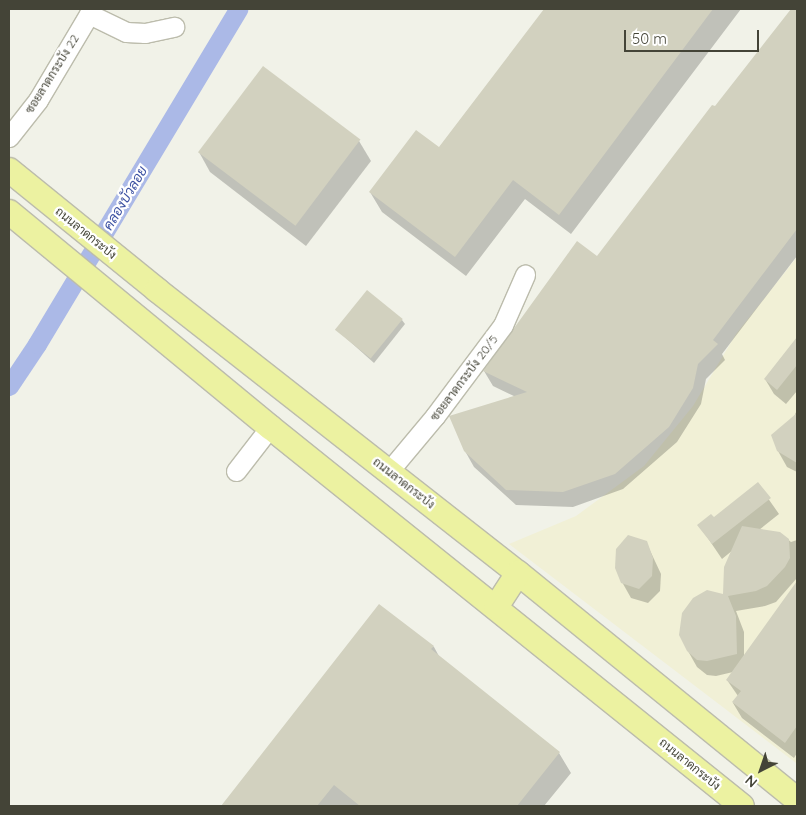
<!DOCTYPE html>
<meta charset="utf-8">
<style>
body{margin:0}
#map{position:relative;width:806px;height:815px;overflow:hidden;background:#f1f2e8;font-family:Quicksand,Sarabun,sans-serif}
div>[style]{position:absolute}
.commercial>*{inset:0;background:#f1f0d6}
.shadow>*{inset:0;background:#0003}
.canal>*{height:19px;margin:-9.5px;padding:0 9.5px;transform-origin:9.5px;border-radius:9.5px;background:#abb9e7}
.building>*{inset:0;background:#d2d1bf;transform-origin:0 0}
.roads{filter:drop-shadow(1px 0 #bcbcac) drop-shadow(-1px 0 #bcbcac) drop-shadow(0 1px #bcbcac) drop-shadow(0 -1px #bcbcac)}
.minor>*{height:19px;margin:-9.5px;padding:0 9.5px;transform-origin:9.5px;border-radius:9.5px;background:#fff}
.major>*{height:24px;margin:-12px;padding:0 12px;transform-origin:12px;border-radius:12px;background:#ecf2a1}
span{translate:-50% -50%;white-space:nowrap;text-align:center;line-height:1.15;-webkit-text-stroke:4.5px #fff;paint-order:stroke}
.street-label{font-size:12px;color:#444437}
.water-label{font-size:14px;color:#3e53a3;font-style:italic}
.frame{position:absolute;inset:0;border:10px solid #444437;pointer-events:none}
.north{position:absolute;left:736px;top:745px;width:50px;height:50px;-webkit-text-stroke:4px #fff;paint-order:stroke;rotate:221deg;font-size:14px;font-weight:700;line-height:20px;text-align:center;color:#444437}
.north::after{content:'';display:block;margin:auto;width:18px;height:22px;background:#444437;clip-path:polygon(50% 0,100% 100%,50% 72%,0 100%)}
.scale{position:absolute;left:624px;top:30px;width:135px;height:22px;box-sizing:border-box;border:2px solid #444437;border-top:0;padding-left:6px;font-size:15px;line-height:18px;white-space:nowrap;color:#444437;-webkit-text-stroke:4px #fff;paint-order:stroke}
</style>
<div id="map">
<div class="commercial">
<i style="clip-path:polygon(797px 257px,797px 762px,796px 763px,509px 544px,576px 516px,644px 466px,693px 406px,736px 334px)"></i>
</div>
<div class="shadow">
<i style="clip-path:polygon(545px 9px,741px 9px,571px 234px,525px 199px,466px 276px,382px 212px,370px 192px,439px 148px)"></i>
<i style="clip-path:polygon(793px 9px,797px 9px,797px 256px,722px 354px,725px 360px,706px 379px,701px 404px,677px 442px,623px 489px,573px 507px,516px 505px,474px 467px,465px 451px,516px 397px,493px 386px,484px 371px,597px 258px)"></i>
<i style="clip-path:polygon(359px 141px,371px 161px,306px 246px,210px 172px,199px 152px)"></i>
<i style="clip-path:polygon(402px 320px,405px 324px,374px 363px,337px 330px)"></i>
<i style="clip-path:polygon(797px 338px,797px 391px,786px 404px,774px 394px,765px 379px)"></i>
<i style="clip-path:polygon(797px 410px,797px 472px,787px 467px,778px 451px)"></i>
<i style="clip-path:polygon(758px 484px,779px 514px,759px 530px,780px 533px,791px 542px,797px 540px,797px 578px,776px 602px,765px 606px,736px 611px,744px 632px,744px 656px,789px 594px,797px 594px,797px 753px,794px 758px,742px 718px,733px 703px,738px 696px,727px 680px,733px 672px,716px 676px,707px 675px,697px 667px,688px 651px,724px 595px,733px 550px,722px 559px,699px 525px,714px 519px)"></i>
<i style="clip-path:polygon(646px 542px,661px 574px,660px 591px,648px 603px,631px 598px,622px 582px)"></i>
<i style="clip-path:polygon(379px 606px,434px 647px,440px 658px,559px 753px,571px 773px,544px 806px,222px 806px)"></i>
</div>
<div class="canal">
<i style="left:9px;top:386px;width:50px;rotate:-56.3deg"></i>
<i style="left:37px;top:344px;width:391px;rotate:-59deg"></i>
</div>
<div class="building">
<i style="clip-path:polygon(544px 9px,713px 9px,559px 215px,513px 180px,455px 257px,369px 192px,416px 130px,439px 147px)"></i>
<i style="clip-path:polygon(791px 9px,797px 9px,797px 229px,713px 340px,718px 344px,698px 364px,693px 388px,669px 427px,615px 474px,563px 492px,506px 490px,464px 451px,449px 416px,527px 392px,483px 371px,577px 241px,597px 256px,712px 105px,715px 106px)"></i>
<i style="left:263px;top:66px;width:122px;height:108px;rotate:37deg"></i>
<i style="left:367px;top:290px;width:46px;height:51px;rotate:39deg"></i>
<i style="clip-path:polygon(797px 337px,797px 365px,777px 390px,764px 379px)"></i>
<i style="clip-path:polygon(797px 413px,797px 463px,777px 451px,771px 435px)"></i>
<i style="clip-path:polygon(758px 482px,771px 498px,712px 544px,697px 525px,711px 514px,714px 517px)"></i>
<i style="clip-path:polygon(742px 526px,780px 532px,789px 539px,790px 558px,785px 567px,767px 586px,756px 591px,728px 596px,736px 616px,737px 654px,707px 661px,697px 660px,687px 651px,679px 635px,682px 613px,693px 598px,707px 590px,723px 594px,724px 567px)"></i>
<i style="clip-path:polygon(628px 535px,647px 541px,653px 558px,652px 576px,639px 589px,621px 583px,615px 568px,616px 549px)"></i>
<i style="clip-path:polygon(797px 581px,797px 726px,785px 743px,732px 702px,741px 691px,726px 680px)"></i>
<i style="clip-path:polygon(379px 604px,434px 646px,431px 649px,560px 752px,517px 806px,360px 806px,334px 785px,317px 806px,221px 806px)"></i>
</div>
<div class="roads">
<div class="minor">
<i style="left:89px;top:14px;width:41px;rotate:25.9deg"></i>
<i style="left:126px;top:32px;width:19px;rotate:3deg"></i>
<i style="left:145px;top:33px;width:30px;rotate:-12deg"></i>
<i style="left:9px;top:137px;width:47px;rotate:-51.9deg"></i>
<i style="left:38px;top:100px;width:106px;rotate:-59.3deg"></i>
<i style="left:236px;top:471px;width:56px;rotate:-52.3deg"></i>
<i style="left:389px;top:471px;width:72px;rotate:-50.1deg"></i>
<i style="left:435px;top:416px;width:114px;rotate:-53.2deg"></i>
<i style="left:503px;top:325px;width:55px;rotate:-66.3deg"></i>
</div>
<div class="major">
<i style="left:9px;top:170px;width:191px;rotate:39deg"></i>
<i style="left:157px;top:290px;width:459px;rotate:38.1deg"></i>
<i style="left:518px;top:573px;width:360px;rotate:39.1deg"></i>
<i style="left:9px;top:212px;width:338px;rotate:39.5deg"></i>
<i style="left:270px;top:427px;width:605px;rotate:38.76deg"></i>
<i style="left:496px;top:607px;width:40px;rotate:-57.1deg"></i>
</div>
</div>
<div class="street-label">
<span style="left:52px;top:74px;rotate:-58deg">ซอยลาดกระบัง 22</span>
<span style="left:86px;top:233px;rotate:39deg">ถนนลาดกระบัง</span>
<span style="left:464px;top:378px;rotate:-53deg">ซอยลาดกระบัง 20/5</span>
<span style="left:404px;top:483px;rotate:38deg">ถนนลาดกระบัง</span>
<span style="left:690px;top:764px;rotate:39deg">ถนนลาดกระบัง</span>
</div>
<div class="water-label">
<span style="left:125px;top:198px;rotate:-59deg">คลองบัวลอย</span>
</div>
<div class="frame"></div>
<div class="north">N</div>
<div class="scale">50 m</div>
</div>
